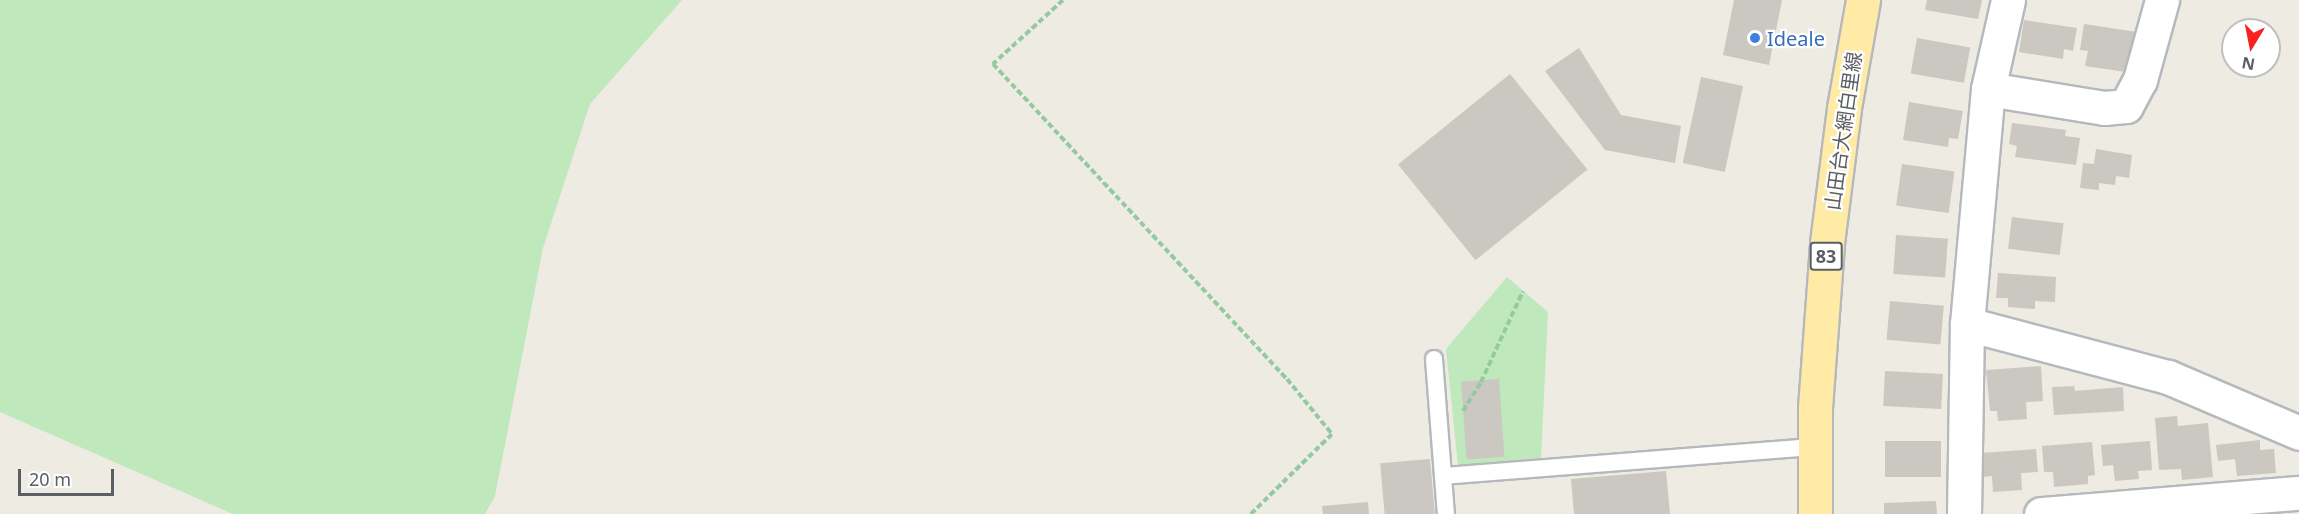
<!DOCTYPE html>
<meta charset="utf-8">
<style>
body{margin:0}
#map{position:relative;width:2299px;height:514px;overflow:hidden;background:#eeebe2;font-family:"Noto Sans","Noto Sans JP",sans-serif}
div>[style]{position:absolute}
.green>*{inset:0;background:#bfe8bc}
.building>*{inset:0;background:#cbc7c1;transform-origin:0 0}
.path>*{height:4px;margin-top:-2px;transform-origin:0;background:repeating-linear-gradient(90deg,#94caa0 0 6px,transparent 0 9px)}
.roads{filter:drop-shadow(2px 0 #b5b9bd) drop-shadow(-2px 0 #b5b9bd) drop-shadow(0 2px #b5b9bd) drop-shadow(0 -2px #b5b9bd)}
.lane>*{height:16px;margin:-8px;padding:0 8px;transform-origin:8px;border-radius:8px;background:#fff}
.street>*{height:33px;margin:-16.5px;padding:0 16.5px;transform-origin:16.5px;border-radius:16.5px;background:#fff}
.primary>*{height:33px;margin:-16.5px;padding:0 16.5px;transform-origin:16.5px;border-radius:16.5px;background:#ffeaa6}
.dots>*{width:16px;height:16px;translate:-50% -50%;box-sizing:border-box;border:3px solid #fff;border-radius:50%}
span{translate:-50% -50%;white-space:nowrap;text-align:center;line-height:1.15;-webkit-text-stroke:4.5px #fff;paint-order:stroke}
.shield-label span{padding:2px 4px;background:#fff;border:2px solid;border-radius:4px;-webkit-text-stroke-width:0}
.shield-label{font-size:18px;color:#5a5f64;font-weight:700}
.shop-label{font-size:20px;color:#366cbe}
.left{translate:0 -50%;text-align:left}
.street-label{font-size:20px;color:#5a5f64}
.north{position:absolute;left:2221px;top:18px;width:60px;height:60px;box-sizing:border-box;background:#fff;border:2px solid #bdbfc1;border-radius:50%;rotate:190deg;font-size:16px;font-weight:700;line-height:24px;text-align:center;color:#5a5f64}
.north::after{content:'';display:block;margin:auto;width:21px;height:27px;background:#f7211f;clip-path:polygon(50% 0,100% 100%,50% 72%,0 100%)}
.scale{position:absolute;left:18px;top:469px;width:96px;height:27px;box-sizing:border-box;border:3px solid #5a5f64;border-top:0;padding-left:8px;font-size:18px;line-height:21px;white-space:nowrap;color:#5a5f64;-webkit-text-stroke:4px #fff;paint-order:stroke}
</style>
<div id="map">
<div class="green">
<i style="clip-path:polygon(0 0,682px 0,590px 104px,543px 248px,495px 496px,485px 514px,233px 514px,0 412px)"></i>
<i style="clip-path:polygon(1507px 277px,1548px 312px,1541px 458px,1458px 466px,1446px 349px)"></i>
</div>
<div class="building">
<i style="clip-path:polygon(1734px 0,1782px 0,1769px 65px,1723px 55px)"></i>
<i style="clip-path:polygon(1927px 0,1982px 0,1978px 19px,1925px 10px)"></i>
<i style="clip-path:polygon(2024px 20px,2077px 28px,2073px 51px,2064px 49px,2063px 59px,2019px 52px)"></i>
<i style="clip-path:polygon(2084px 24px,2137px 32px,2133px 58px,2128px 57px,2126px 72px,2085px 66px,2088px 51px,2080px 50px)"></i>
<i style="left:1917px;top:38px;width:54px;height:36px;rotate:10deg"></i>
<i style="clip-path:polygon(1579px 48px,1621px 115px,1681px 126px,1675px 163px,1605px 150px,1545px 71px)"></i>
<i style="left:1510px;top:74px;width:123px;height:144px;rotate:51deg"></i>
<i style="left:1701px;top:77px;width:43px;height:88px;rotate:12deg"></i>
<i style="clip-path:polygon(1909px 102px,1963px 111px,1958px 139px,1949px 138px,1948px 147px,1903px 140px)"></i>
<i style="clip-path:polygon(2012px 123px,2066px 130px,2065px 136px,2080px 138px,2076px 165px,2015px 157px,2017px 146px,2009px 144px)"></i>
<i style="clip-path:polygon(2096px 149px,2132px 155px,2129px 178px,2116px 176px,2115px 185px,2099px 183px,2099px 190px,2080px 188px,2083px 163px,2094px 164px)"></i>
<i style="left:1902px;top:164px;width:53px;height:42px;rotate:8deg"></i>
<i style="left:2012px;top:217px;width:52px;height:32px;rotate:7deg"></i>
<i style="left:1896px;top:235px;width:52px;height:39px;rotate:4deg"></i>
<i style="clip-path:polygon(1998px 273px,2056px 277px,2055px 302px,2035px 301px,2035px 309px,2008px 307px,2008px 298px,1996px 298px)"></i>
<i style="left:1890px;top:301px;width:54px;height:39px;rotate:5deg"></i>
<i style="clip-path:polygon(2041px 366px,2043px 401px,2026px 402px,2027px 419px,1998px 421px,1997px 411px,1990px 411px,1986px 370px)"></i>
<i style="left:1885px;top:371px;width:58px;height:35px;rotate:3deg"></i>
<i style="left:1499px;top:379px;width:78px;height:38px;rotate:86deg"></i>
<i style="clip-path:polygon(2074px 386px,2075px 391px,2123px 387px,2124px 411px,2054px 415px,2052px 387px)"></i>
<i style="clip-path:polygon(2177px 416px,2178px 426px,2208px 423px,2213px 477px,2182px 480px,2181px 469px,2159px 470px,2155px 418px)"></i>
<i style="clip-path:polygon(2260px 440px,2260px 450px,2274px 449px,2276px 473px,2237px 476px,2235px 459px,2218px 461px,2216px 445px)"></i>
<i style="left:1885px;top:441px;width:56px;height:36px"></i>
<i style="clip-path:polygon(2150px 441px,2152px 470px,2138px 471px,2139px 479px,2115px 481px,2113px 465px,2103px 466px,2101px 445px)"></i>
<i style="clip-path:polygon(2092px 442px,2095px 475px,2088px 476px,2088px 484px,2054px 487px,2053px 472px,2044px 472px,2042px 446px)"></i>
<i style="clip-path:polygon(2036px 449px,2038px 472px,2021px 473px,2022px 490px,1993px 492px,1992px 476px,1983px 477px,1981px 453px)"></i>
<i style="left:1430px;top:459px;width:55px;height:50px;rotate:85deg"></i>
<i style="clip-path:polygon(1666px 471px,1670px 514px,1574px 514px,1571px 479px)"></i>
<i style="clip-path:polygon(1936px 501px,1937px 514px,1884px 514px,1884px 503px)"></i>
<i style="clip-path:polygon(1368px 502px,1369px 514px,1323px 514px,1322px 506px)"></i>
</div>
<div class="path">
<i style="left:1063px;top:0;width:95px;rotate:137.6deg"></i>
<i style="left:993px;top:64px;width:431px;rotate:47deg"></i>
<i style="left:1287px;top:379px;width:71px;rotate:50.7deg"></i>
<i style="left:1332px;top:434px;width:114px;rotate:135.4deg"></i>
<i style="left:1463px;top:411px;width:34px;rotate:-58deg"></i>
<i style="left:1481px;top:382px;width:100px;rotate:-65.2deg"></i>
</div>
<div class="roads">
<div class="lane">
<i style="left:1434px;top:359px;width:155px;rotate:85.6deg"></i>
<i style="left:1443px;top:476px;width:372px;rotate:-4.5deg"></i>
</div>
<div class="street">
<i style="left:1988px;top:89px;width:118px;rotate:9.3deg"></i>
<i style="left:2104px;top:108px;width:22px;rotate:-5deg"></i>
<i style="left:2126px;top:106px;width:30px;rotate:-62deg"></i>
<i style="left:2140px;top:80px;width:83px;rotate:-74.6deg"></i>
<i style="left:1967px;top:324px;width:208px;rotate:14.8deg"></i>
<i style="left:2168px;top:377px;width:142px;rotate:23.1deg"></i>
<i style="left:1964px;top:514px;width:190px;rotate:-89.1deg"></i>
<i style="left:1967px;top:324px;width:236px;rotate:-84.9deg"></i>
<i style="left:1988px;top:89px;width:91px;rotate:-77.3deg"></i>
<i style="left:2041px;top:514px;width:259px;rotate:-4.7deg"></i>
</div>
<div class="primary">
<i style="left:1815px;top:514px;width:106px;rotate:-90deg"></i>
<i style="left:1815px;top:408px;width:165px;rotate:-85.8deg"></i>
<i style="left:1827px;top:243px;width:136px;rotate:-82.8deg"></i>
<i style="left:1844px;top:108px;width:110px;rotate:-80deg"></i>
</div>
</div>
<div class="dots">
<i style="left:1755px;top:38px;background:#3f7fe0"></i>
</div>
<div class="shield-label">
<span style="left:1826px;top:256px">83</span>
</div>
<div class="shop-label">
<span class="left" style="left:1767px;top:38px">Ideale</span>
</div>
<div class="street-label">
<span style="left:1843px;top:131px;rotate:-82deg">山田台大網白里線</span>
</div>
<div class="north">N</div>
<div class="scale">20 m</div>
</div>
